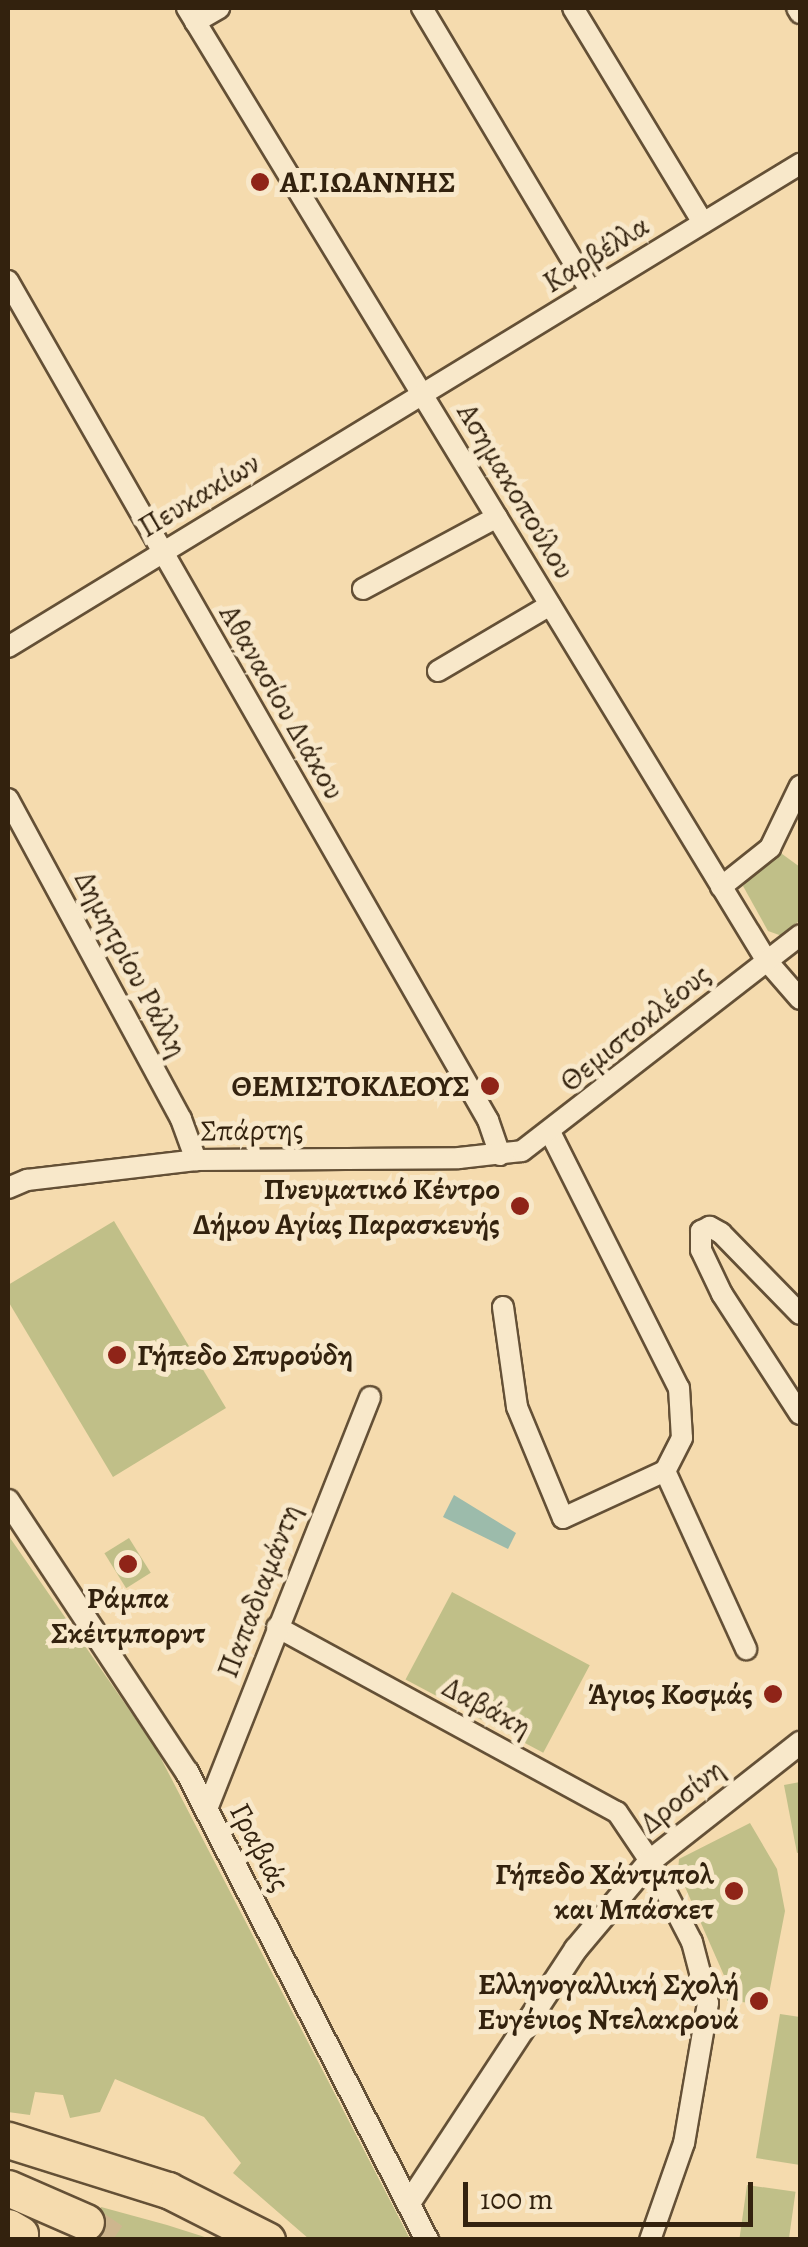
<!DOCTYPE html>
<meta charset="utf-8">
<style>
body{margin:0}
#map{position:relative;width:808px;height:2247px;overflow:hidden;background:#f5dbae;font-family:Alegreya,serif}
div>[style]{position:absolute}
.green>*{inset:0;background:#c0bf88;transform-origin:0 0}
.water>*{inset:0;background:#9cbbab}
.motorway-tunnel>*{height:35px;margin-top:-17.5px;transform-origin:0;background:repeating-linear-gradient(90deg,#ceb68e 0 35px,transparent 0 53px)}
.roads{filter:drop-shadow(2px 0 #645036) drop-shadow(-2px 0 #645036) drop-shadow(0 2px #645036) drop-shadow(0 -2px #645036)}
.minor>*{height:20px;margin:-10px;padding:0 10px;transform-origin:10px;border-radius:10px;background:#f8e8ca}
.tertiary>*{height:22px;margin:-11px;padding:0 11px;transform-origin:11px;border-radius:11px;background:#f8e8ca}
.motorway>*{height:35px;margin:-17.5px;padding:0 17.5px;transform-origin:17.5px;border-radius:17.5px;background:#f5dbae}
.dots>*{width:28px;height:28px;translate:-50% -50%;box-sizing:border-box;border:5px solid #f8e8ca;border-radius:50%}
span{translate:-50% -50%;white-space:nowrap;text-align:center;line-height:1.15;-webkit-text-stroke:10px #f8e8ca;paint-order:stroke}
.poi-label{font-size:30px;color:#33220e;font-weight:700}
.left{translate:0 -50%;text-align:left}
.right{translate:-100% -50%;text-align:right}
.street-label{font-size:30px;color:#33220e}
.frame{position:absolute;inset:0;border:10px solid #33220e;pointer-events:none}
.scale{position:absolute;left:463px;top:2182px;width:290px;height:45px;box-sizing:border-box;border:5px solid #33220e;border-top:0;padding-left:12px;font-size:30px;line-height:35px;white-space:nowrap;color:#33220e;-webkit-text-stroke:8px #f8e8ca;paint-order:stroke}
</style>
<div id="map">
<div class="green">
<i style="clip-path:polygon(778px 851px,800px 867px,800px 920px,782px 936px,768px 931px,743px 886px)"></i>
<i style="clip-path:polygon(114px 1221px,226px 1408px,113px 1477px,8px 1301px,8px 1285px)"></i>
<i style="clip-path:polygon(8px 1535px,155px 1747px,410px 2239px,309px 2239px,233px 2173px,241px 2163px,204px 2117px,115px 2079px,100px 2112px,70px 2118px,63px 2095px,35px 2092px,30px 2115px,8px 2112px)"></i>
<i style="left:129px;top:1538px;width:41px;height:29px;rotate:58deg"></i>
<i style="left:452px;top:1592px;width:156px;height:99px;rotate:28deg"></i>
<i style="clip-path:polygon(800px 1782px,800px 1852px,797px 1853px,784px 1785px)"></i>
<i style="clip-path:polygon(750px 1823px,777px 1869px,785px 1911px,767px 2004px,727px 2001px,726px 1980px,678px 1871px,679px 1859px)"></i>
<i style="clip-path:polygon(780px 2014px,800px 2017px,800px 2165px,756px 2158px)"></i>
<i style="left:747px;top:2185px;width:49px;height:54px;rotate:8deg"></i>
<i style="clip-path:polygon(101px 2207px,167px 2225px,211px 2239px,82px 2240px)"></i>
</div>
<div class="water">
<i style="clip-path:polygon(454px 1495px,516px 1533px,508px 1549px,443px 1517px)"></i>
</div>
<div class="motorway-tunnel">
<i style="left:86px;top:2222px;width:32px;rotate:34deg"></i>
</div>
<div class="roads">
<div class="minor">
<i style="left:187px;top:8px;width:1116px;rotate:58.68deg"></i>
<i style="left:767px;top:961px;width:50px;rotate:49deg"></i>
<i style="left:422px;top:8px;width:330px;rotate:59.2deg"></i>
<i style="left:573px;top:8px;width:251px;rotate:58.8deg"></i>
<i style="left:797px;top:8px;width:6px;rotate:59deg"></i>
<i style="left:195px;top:22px;width:28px;rotate:-30deg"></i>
<i style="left:8px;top:281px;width:967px;rotate:60.23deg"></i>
<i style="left:488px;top:1120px;width:37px;rotate:71deg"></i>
<i style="left:363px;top:589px;width:152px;rotate:-28.2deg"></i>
<i style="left:8px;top:647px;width:928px;rotate:-31.38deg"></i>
<i style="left:438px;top:671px;width:130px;rotate:-30.5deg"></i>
<i style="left:8px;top:799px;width:364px;rotate:61.6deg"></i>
<i style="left:181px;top:1119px;width:44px;rotate:69.9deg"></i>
<i style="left:721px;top:887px;width:63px;rotate:-38.5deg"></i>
<i style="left:770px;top:848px;width:69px;rotate:-64.2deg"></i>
<i style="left:551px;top:1134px;width:284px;rotate:63.3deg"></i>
<i style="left:679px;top:1388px;width:50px;rotate:86.6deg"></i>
<i style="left:682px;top:1438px;width:37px;rotate:117deg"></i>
<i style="left:8px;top:1188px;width:21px;rotate:-23deg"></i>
<i style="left:27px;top:1180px;width:170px;rotate:-6.7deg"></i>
<i style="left:196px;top:1160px;width:263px;rotate:-0.4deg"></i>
<i style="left:459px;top:1158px;width:63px;rotate:-6.3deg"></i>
<i style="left:522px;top:1151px;width:352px;rotate:-37.8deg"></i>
<i style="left:503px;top:1307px;width:101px;rotate:82deg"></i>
<i style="left:517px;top:1407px;width:120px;rotate:67.5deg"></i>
<i style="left:563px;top:1518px;width:112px;rotate:-24.7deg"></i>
<i style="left:665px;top:1471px;width:196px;rotate:65.5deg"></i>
<i style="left:800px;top:1314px;width:113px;rotate:-134.3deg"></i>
<i style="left:721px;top:1233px;width:13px;rotate:-151deg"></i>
<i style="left:710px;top:1227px;width:10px;rotate:156deg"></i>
<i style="left:701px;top:1231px;width:19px;rotate:90deg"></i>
<i style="left:701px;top:1250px;width:49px;rotate:64.5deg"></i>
<i style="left:722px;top:1294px;width:143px;rotate:57deg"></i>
<i style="left:277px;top:1627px;width:387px;rotate:28.6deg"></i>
<i style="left:617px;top:1812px;width:59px;rotate:56deg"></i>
<i style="left:650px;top:1861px;width:91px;rotate:62.6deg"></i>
<i style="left:692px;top:1942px;width:63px;rotate:75.3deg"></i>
<i style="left:708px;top:2003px;width:142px;rotate:99.7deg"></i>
<i style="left:684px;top:2143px;width:103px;rotate:109.3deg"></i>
<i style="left:207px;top:1809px;width:443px;rotate:-68.4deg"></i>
</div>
<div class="tertiary">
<i style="left:8px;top:1501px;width:325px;rotate:56.6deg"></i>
<i style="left:187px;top:1772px;width:526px;rotate:62.85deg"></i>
<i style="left:409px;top:2203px;width:304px;rotate:-56.7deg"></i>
<i style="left:576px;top:1949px;width:115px;rotate:-49.9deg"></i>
<i style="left:650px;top:1861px;width:191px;rotate:-38.2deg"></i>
</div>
<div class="motorway">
<i style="left:8px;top:2140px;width:168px;rotate:17.4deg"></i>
<i style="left:168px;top:2190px;width:111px;rotate:26.8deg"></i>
<i style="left:8px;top:2188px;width:85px;rotate:23.6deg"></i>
<i style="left:8px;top:2227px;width:14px;rotate:30deg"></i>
</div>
</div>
<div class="dots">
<i style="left:260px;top:182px;background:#8f2418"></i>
<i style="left:490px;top:1086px;background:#8f2418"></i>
<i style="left:520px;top:1206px;background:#8f2418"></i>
<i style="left:117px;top:1355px;background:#8f2418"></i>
<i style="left:128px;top:1564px;background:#8f2418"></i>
<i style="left:773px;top:1694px;background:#8f2418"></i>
<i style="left:734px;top:1891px;background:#8f2418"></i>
<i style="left:759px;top:2001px;background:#8f2418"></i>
</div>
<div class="poi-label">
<span class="left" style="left:280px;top:182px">ΑΓ.ΙΩΑΝΝΗΣ</span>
<span class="right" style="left:470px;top:1086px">ΘΕΜΙΣΤΟΚΛΕΟΥΣ</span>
<span class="right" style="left:500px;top:1206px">Πνευματικό Κέντρο<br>Δήμου Αγίας Παρασκευής</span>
<span class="left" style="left:137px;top:1355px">Γήπεδο Σπυρούδη</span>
<span style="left:128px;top:1615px">Ράμπα<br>Σκέιτμπορντ</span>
<span class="right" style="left:753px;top:1694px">Άγιος Κοσμάς</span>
<span class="right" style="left:714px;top:1891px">Γήπεδο Χάντμπολ<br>και Μπάσκετ</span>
<span class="right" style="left:739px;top:2001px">Ελληνογαλλική Σχολή<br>Ευγένιος Ντελακρουά</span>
</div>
<div class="street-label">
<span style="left:596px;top:254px;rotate:-32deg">Καρβέλλα</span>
<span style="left:516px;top:491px;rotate:59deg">Ασημακοπούλου</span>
<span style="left:199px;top:495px;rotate:-31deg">Πευκακίων</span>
<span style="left:282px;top:702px;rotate:60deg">Αθανασίου Διάκου</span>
<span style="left:131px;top:964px;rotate:62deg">Δημητρίου Ράλλη</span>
<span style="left:635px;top:1028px;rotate:-39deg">Θεμιστοκλέους</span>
<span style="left:252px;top:1130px;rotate:-1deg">Σπάρτης</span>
<span style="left:259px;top:1591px;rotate:-69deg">Παπαδιαμάντη</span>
<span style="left:487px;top:1707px;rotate:28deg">Δαβάκη</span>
<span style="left:682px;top:1796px;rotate:-39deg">Δροσίνη</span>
<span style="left:260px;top:1847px;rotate:62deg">Γραβιάς</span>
</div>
<div class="frame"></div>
<div class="scale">100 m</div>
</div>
